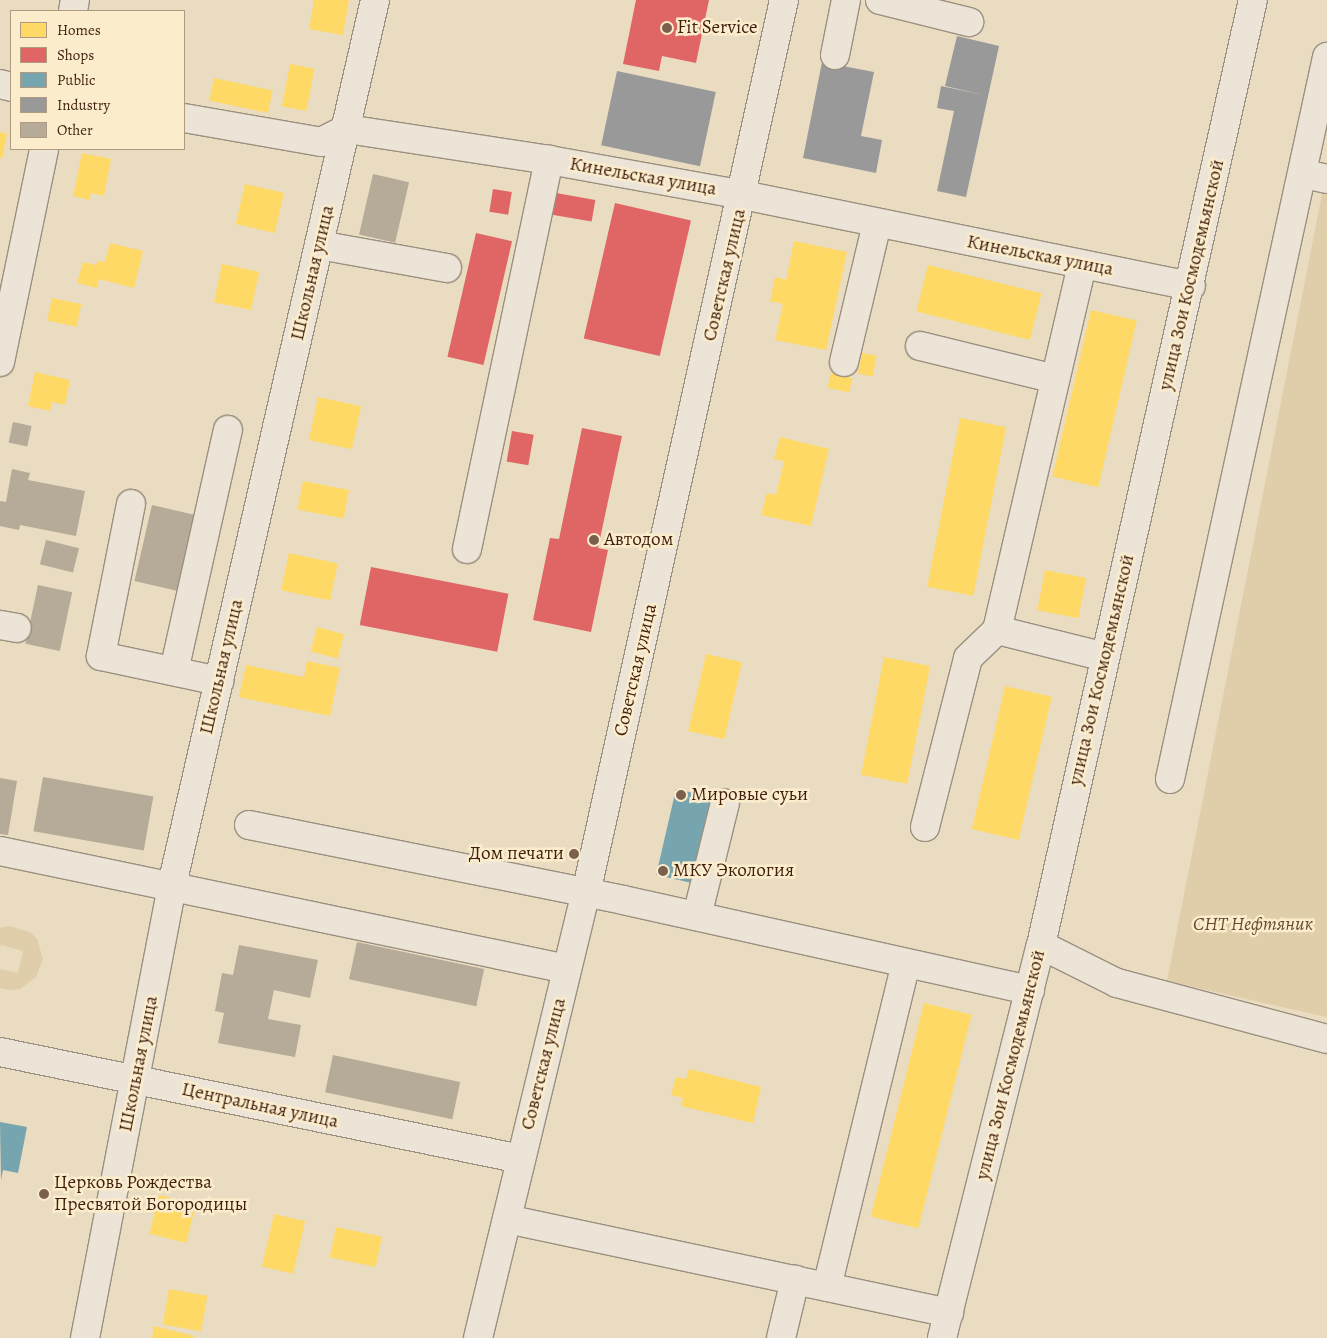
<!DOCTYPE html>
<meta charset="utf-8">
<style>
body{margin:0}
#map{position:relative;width:1327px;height:1338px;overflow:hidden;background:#e9dcc1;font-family:Alegreya,serif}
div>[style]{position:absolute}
.green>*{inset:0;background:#e0cda9}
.homes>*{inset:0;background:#ffd966;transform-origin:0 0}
.shops>*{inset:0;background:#e06666;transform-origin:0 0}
.public>*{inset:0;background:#76a5af;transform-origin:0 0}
.industry>*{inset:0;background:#999;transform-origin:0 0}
.building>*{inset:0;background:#b6aa98;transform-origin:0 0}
.roads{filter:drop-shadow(1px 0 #9b907f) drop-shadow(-1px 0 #9b907f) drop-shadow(0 1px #9b907f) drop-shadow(0 -1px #9b907f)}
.minor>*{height:28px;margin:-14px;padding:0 14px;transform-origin:14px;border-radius:14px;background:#ece4d7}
.dots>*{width:14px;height:14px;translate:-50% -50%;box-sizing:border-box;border:2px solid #fbeccc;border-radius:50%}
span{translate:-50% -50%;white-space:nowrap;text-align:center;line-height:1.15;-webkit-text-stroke:5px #fbeccc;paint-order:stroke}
.poi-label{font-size:19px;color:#3f1e0e}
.left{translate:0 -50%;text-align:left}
.right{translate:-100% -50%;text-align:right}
.street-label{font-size:19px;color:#3f1e0e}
.park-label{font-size:19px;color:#664730;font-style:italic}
.legend{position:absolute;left:10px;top:10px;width:175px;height:140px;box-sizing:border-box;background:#fbeccc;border:1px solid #b09a80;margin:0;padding:6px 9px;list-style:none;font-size:15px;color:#3f1e0e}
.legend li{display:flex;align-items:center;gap:10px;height:25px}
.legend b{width:25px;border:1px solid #b09a80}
</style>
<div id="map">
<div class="green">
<i style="clip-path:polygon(1327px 169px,1327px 1017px,1167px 981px)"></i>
<i style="clip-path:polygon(9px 926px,30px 932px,37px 939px,43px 959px,36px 977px,20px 989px,10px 990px,0 988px,0 969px,18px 973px,23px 951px,1px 945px,0 948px,0 928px)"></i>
</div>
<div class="homes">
<i style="clip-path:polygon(314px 0,349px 0,343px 35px,309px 29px)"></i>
<i style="left:290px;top:64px;width:25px;height:43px;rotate:11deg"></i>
<i style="left:214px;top:78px;width:60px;height:23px;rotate:12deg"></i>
<i style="clip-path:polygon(0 132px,7px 134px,2px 159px,0 158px)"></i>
<i style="clip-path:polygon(82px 153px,111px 159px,104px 196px,91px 193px,89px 200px,73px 196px)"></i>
<i style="left:245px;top:184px;width:40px;height:41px;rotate:13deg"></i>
<i style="clip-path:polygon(794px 241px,847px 252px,826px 350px,775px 340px,783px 304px,770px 301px,775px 277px,786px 280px)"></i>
<i style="clip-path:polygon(110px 243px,143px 251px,134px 288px,99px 279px,97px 288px,77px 283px,83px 262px,96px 265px,98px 261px,105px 262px)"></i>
<i style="left:222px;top:264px;width:38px;height:39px;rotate:12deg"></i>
<i style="left:928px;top:265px;width:117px;height:48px;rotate:14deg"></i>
<i style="left:52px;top:298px;width:30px;height:23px;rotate:12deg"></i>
<i style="left:1091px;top:310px;width:47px;height:171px;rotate:13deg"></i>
<i style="left:862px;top:353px;width:15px;height:21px;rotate:11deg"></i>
<i style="clip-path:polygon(35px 372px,70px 380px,65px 405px,52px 402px,50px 411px,28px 406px)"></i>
<i style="left:831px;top:373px;width:22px;height:15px;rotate:13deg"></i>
<i style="left:318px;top:397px;width:44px;height:44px;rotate:12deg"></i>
<i style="left:960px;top:418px;width:47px;height:172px;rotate:11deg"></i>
<i style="clip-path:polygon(780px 437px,829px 449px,811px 526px,761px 515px,767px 493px,776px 495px,784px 461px,774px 459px)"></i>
<i style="left:303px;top:481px;width:47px;height:29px;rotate:11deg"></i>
<i style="left:289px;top:553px;width:50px;height:38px;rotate:12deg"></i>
<i style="left:1045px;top:570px;width:42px;height:41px;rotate:11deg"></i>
<i style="left:317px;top:627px;width:28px;height:25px;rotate:15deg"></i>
<i style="left:706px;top:654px;width:37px;height:79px;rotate:13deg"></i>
<i style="left:884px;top:657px;width:47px;height:120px;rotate:11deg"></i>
<i style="clip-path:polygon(307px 661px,340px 668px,330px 716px,239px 697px,246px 665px,304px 677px)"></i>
<i style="left:1005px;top:686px;width:48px;height:147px;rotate:13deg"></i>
<i style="left:924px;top:1003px;width:49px;height:220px;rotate:14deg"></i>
<i style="clip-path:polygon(689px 1069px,761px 1087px,753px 1123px,681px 1106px,683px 1098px,671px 1095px,676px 1077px,686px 1079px)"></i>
<i style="left:159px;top:1195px;width:38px;height:40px;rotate:14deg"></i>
<i style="left:274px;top:1214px;width:32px;height:54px;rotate:13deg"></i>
<i style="left:336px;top:1227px;width:47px;height:31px;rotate:12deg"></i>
<i style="left:169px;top:1289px;width:39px;height:36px;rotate:10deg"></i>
<i style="clip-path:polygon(154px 1326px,194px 1336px,194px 1338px,152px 1338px)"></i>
</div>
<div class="shops">
<i style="clip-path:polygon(636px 0,709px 0,696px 63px,662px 56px,659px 71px,623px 64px)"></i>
<i style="left:493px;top:189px;width:19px;height:23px;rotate:9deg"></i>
<i style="left:556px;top:193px;width:40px;height:22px;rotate:10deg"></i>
<i style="left:615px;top:203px;width:78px;height:139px;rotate:13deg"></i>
<i style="left:476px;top:233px;width:37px;height:127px;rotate:13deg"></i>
<i style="clip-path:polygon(582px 428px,622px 436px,598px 548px,608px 550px,591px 632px,533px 620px,550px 538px,559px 539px)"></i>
<i style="left:512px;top:431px;width:22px;height:31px;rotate:10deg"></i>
<i style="left:371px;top:567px;width:140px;height:59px;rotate:11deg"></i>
</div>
<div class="public">
<i style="left:676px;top:789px;width:41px;height:88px;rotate:13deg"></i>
<i style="clip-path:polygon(0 1122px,27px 1127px,18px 1173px,3px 1170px,1px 1180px)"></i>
</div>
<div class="industry">
<i style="clip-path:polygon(957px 36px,999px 46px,966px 197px,937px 191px,954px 111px,937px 108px,941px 86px,984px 95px,945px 86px)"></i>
<i style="clip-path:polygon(822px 62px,874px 72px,861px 136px,882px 140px,876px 173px,803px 158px)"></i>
<i style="left:617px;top:71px;width:101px;height:76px;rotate:12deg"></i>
</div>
<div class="building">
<i style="left:373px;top:174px;width:37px;height:62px;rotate:13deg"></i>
<i style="left:13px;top:422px;width:19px;height:21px;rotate:12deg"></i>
<i style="clip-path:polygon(12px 469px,30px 473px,28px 480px,85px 491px,76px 536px,20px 525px,19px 530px,0 526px,0 501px,6px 502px)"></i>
<i style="left:152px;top:505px;width:50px;height:78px;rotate:13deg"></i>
<i style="left:46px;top:540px;width:34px;height:25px;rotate:14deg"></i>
<i style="left:38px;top:585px;width:35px;height:60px;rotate:12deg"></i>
<i style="left:43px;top:777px;width:112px;height:55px;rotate:10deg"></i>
<i style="clip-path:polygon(0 778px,17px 781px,8px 835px,0 834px)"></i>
<i style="left:357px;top:942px;width:130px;height:38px;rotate:12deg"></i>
<i style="clip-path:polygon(239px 945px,318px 960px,310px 998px,274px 990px,268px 1019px,301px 1025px,295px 1057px,218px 1043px,224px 1013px,215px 1011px,222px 973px,233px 975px)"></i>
<i style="left:333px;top:1055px;width:130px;height:38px;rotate:12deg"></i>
</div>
<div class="roads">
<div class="minor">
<i style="left:880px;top:0;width:92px;rotate:13.9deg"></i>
<i style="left:73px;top:11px;width:11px;rotate:-80deg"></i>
<i style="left:835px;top:55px;width:56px;rotate:-78.7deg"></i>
<i style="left:0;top:84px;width:11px;rotate:15deg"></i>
<i style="left:184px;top:118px;width:139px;rotate:9.9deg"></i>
<i style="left:321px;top:142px;width:29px;rotate:-27deg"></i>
<i style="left:347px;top:129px;width:204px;rotate:8.7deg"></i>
<i style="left:549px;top:160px;width:197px;rotate:10.2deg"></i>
<i style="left:743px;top:195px;width:457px;rotate:11.5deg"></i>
<i style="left:1304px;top:174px;width:24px;rotate:12deg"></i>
<i style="left:319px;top:245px;width:130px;rotate:10.2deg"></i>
<i style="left:1082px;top:265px;width:375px;rotate:103.1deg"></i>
<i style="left:997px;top:630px;width:111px;rotate:14deg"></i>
<i style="left:920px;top:346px;width:139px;rotate:13.7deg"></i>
<i style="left:0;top:362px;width:217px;rotate:-78.3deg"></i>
<i style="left:844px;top:362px;width:143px;rotate:-76.6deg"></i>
<i style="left:131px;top:504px;width:155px;rotate:101.2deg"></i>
<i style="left:101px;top:656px;width:121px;rotate:12deg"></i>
<i style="left:467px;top:549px;width:398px;rotate:-78.1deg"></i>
<i style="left:0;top:625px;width:17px;rotate:10deg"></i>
<i style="left:174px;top:671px;width:247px;rotate:-77.4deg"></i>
<i style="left:1170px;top:779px;width:739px;rotate:-77.73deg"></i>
<i style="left:249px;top:825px;width:381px;rotate:11.3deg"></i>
<i style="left:623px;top:900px;width:417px;rotate:12.5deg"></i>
<i style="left:925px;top:827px;width:174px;rotate:-75.7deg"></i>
<i style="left:968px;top:658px;width:40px;rotate:-44deg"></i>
<i style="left:0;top:851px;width:579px;rotate:11.76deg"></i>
<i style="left:697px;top:916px;width:116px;rotate:-76.1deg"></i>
<i style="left:1041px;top:945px;width:85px;rotate:26.6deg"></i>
<i style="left:1117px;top:983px;width:217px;rotate:14.9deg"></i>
<i style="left:0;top:1052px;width:532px;rotate:11.61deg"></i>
<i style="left:507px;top:1219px;width:452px;rotate:12deg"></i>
<i style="left:827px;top:1287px;width:333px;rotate:-76.3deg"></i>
<i style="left:85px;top:1338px;width:461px;rotate:-79.1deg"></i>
<i style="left:172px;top:885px;width:908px;rotate:-77.08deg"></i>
<i style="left:478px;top:1338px;width:458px;rotate:-76.4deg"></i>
<i style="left:586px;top:893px;width:915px;rotate:-77.5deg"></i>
<i style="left:781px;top:1338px;width:60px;rotate:-76.4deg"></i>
<i style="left:942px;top:1338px;width:405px;rotate:-75.9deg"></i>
<i style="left:1041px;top:945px;width:968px;rotate:-77.36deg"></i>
</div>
</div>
<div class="dots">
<i style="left:667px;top:28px;background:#7a604d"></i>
<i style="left:594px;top:540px;background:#7a604d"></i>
<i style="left:681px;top:795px;background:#7a604d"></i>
<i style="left:574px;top:854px;background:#7a604d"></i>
<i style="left:663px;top:871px;background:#7a604d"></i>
<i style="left:44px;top:1194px;background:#7a604d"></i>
</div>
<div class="poi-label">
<span class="left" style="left:677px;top:28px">Fit Service</span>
<span class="left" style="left:604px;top:540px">Автодом</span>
<span class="left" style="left:691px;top:795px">Мировые суьи</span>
<span class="right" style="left:564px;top:854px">Дом печати</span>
<span class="left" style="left:673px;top:871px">МКУ Экология</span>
<span class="left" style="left:54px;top:1194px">Церковь Рождества<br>Пресвятой Богородицы</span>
</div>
<div class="street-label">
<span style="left:643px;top:177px;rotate:10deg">Кинельская улица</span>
<span style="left:1040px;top:256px;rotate:11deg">Кинельская улица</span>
<span style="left:313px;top:273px;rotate:-77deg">Школьная улица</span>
<span style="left:725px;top:275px;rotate:-77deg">Советская улица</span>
<span style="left:1192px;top:275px;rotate:-77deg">улица Зои Космодемьянской</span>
<span style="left:222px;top:667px;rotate:-77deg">Школьная улица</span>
<span style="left:636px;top:670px;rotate:-77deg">Советская улица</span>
<span style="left:1102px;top:670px;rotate:-77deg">улица Зои Космодемьянской</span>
<span style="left:139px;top:1064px;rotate:-79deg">Школьная улица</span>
<span style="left:544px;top:1064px;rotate:-76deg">Советская улица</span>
<span style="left:1011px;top:1065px;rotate:-76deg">улица Зои Космодемьянской</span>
<span style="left:260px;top:1106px;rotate:12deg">Центральная улица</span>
</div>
<div class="park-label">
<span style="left:1253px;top:925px">СНТ Нефтяник</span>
</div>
<ul class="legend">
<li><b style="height:14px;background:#ffd966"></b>Homes</li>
<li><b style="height:14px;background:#e06666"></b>Shops</li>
<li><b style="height:14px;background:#76a5af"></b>Public</li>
<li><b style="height:14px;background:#999"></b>Industry</li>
<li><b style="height:14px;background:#b6aa98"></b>Other</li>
</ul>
</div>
